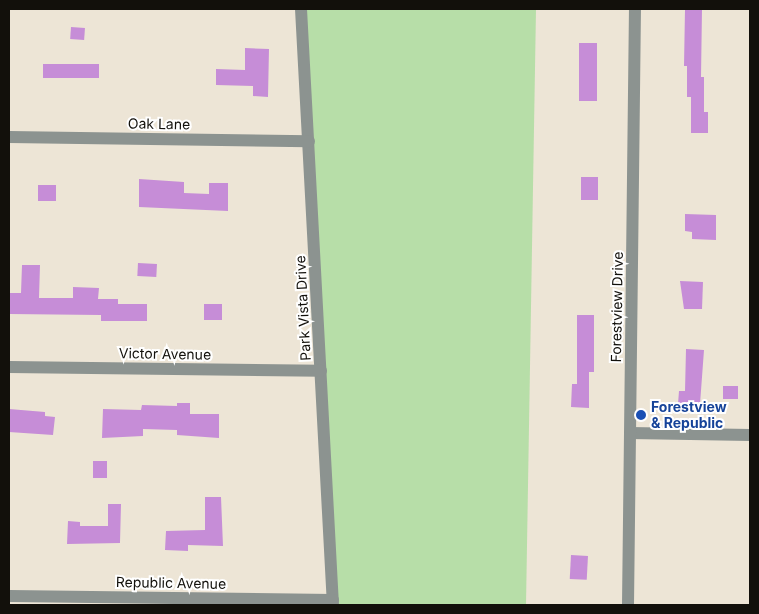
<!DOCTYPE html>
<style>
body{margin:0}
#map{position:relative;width:759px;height:614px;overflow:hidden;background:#ede5d6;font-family:Inter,sans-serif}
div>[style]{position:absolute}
.green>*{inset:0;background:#b7dea8}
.building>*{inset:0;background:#c68dd7;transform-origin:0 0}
.minor>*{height:12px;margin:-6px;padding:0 6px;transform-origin:6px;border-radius:6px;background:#8c9390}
.dots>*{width:14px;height:14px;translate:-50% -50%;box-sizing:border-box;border:2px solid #fff;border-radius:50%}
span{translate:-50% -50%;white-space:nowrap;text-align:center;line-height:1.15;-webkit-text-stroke:4px #fff;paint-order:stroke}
.street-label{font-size:14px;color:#12100b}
.transit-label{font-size:14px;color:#164399;font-weight:700}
.left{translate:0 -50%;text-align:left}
.frame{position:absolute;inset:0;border:10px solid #12100b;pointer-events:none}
</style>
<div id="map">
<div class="green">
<i style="clip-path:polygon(301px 9px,536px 9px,526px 605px,333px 605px)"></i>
</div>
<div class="building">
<i style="clip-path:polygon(685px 9px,702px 9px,701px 77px,704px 77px,704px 112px,708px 112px,708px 133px,691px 133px,691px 97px,687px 97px,687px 66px,684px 66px)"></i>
<i style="left:71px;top:27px;width:14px;height:12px;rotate:4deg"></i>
<i style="left:579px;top:43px;width:18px;height:58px"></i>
<i style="clip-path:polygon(245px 48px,269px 49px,268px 97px,253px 96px,253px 86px,216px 85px,216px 69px,245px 70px)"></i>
<i style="left:43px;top:64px;width:56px;height:14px"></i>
<i style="left:581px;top:177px;width:17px;height:23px"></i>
<i style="clip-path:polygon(139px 179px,184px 182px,184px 193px,209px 194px,209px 183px,228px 183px,228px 211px,139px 207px)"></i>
<i style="left:38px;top:185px;width:18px;height:16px"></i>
<i style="clip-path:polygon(685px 214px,716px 215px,716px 240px,692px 239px,692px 232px,685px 231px)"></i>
<i style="left:138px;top:263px;width:19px;height:13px;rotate:3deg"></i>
<i style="clip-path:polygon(22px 265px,40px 265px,39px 298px,73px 298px,73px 287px,99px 288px,98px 299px,118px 299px,118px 304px,147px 304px,147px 321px,101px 321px,101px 315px,9px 314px,9px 293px,21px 293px)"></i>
<i style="clip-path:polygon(680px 281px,703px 282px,702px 309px,684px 309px)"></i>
<i style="left:204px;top:304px;width:18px;height:16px"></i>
<i style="clip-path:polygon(577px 315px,594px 315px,594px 372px,589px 372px,589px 408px,571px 407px,572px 384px,577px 384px)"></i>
<i style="clip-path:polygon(686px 349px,704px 350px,700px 404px,678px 404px,679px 391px,685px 391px)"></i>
<i style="left:723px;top:386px;width:15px;height:13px"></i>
<i style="clip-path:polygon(177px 403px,190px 403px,190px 414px,219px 414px,219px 438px,177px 435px,177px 430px,143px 429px,143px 436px,102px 438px,103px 409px,141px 410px,142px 405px,177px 406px)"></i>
<i style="clip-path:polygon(9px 409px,45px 412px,45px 416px,55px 417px,53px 435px,9px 432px)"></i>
<i style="left:93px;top:461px;width:14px;height:17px"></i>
<i style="clip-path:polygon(205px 497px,221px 497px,223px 546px,188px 545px,188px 551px,165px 550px,166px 531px,205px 530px)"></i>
<i style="clip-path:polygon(108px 504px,121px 504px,120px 543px,67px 544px,68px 521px,80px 522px,80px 526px,108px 526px)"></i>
<i style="left:571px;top:555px;width:17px;height:24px;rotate:3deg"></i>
</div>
<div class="minor">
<i style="left:301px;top:9px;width:597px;rotate:86.93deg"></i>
<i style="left:9px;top:137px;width:300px;rotate:0.8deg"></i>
<i style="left:9px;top:367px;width:312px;rotate:0.7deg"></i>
<i style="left:630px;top:433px;width:120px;rotate:1deg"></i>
<i style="left:9px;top:596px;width:324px;rotate:0.7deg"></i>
<i style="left:628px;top:605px;width:596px;rotate:-89.33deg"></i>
</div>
<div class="dots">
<i style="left:641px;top:415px;background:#1a4fb4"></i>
</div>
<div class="street-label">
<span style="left:159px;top:124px;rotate:1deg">Oak Lane</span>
<span style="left:617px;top:307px;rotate:-89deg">Forestview Drive</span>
<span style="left:303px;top:308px;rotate:-93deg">Park Vista Drive</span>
<span style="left:165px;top:354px;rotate:1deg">Victor Avenue</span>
<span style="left:171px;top:583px;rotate:1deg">Republic Avenue</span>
</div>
<div class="transit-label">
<span class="left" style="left:651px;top:415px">Forestview<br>&amp; Republic</span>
</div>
<div class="frame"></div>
</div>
